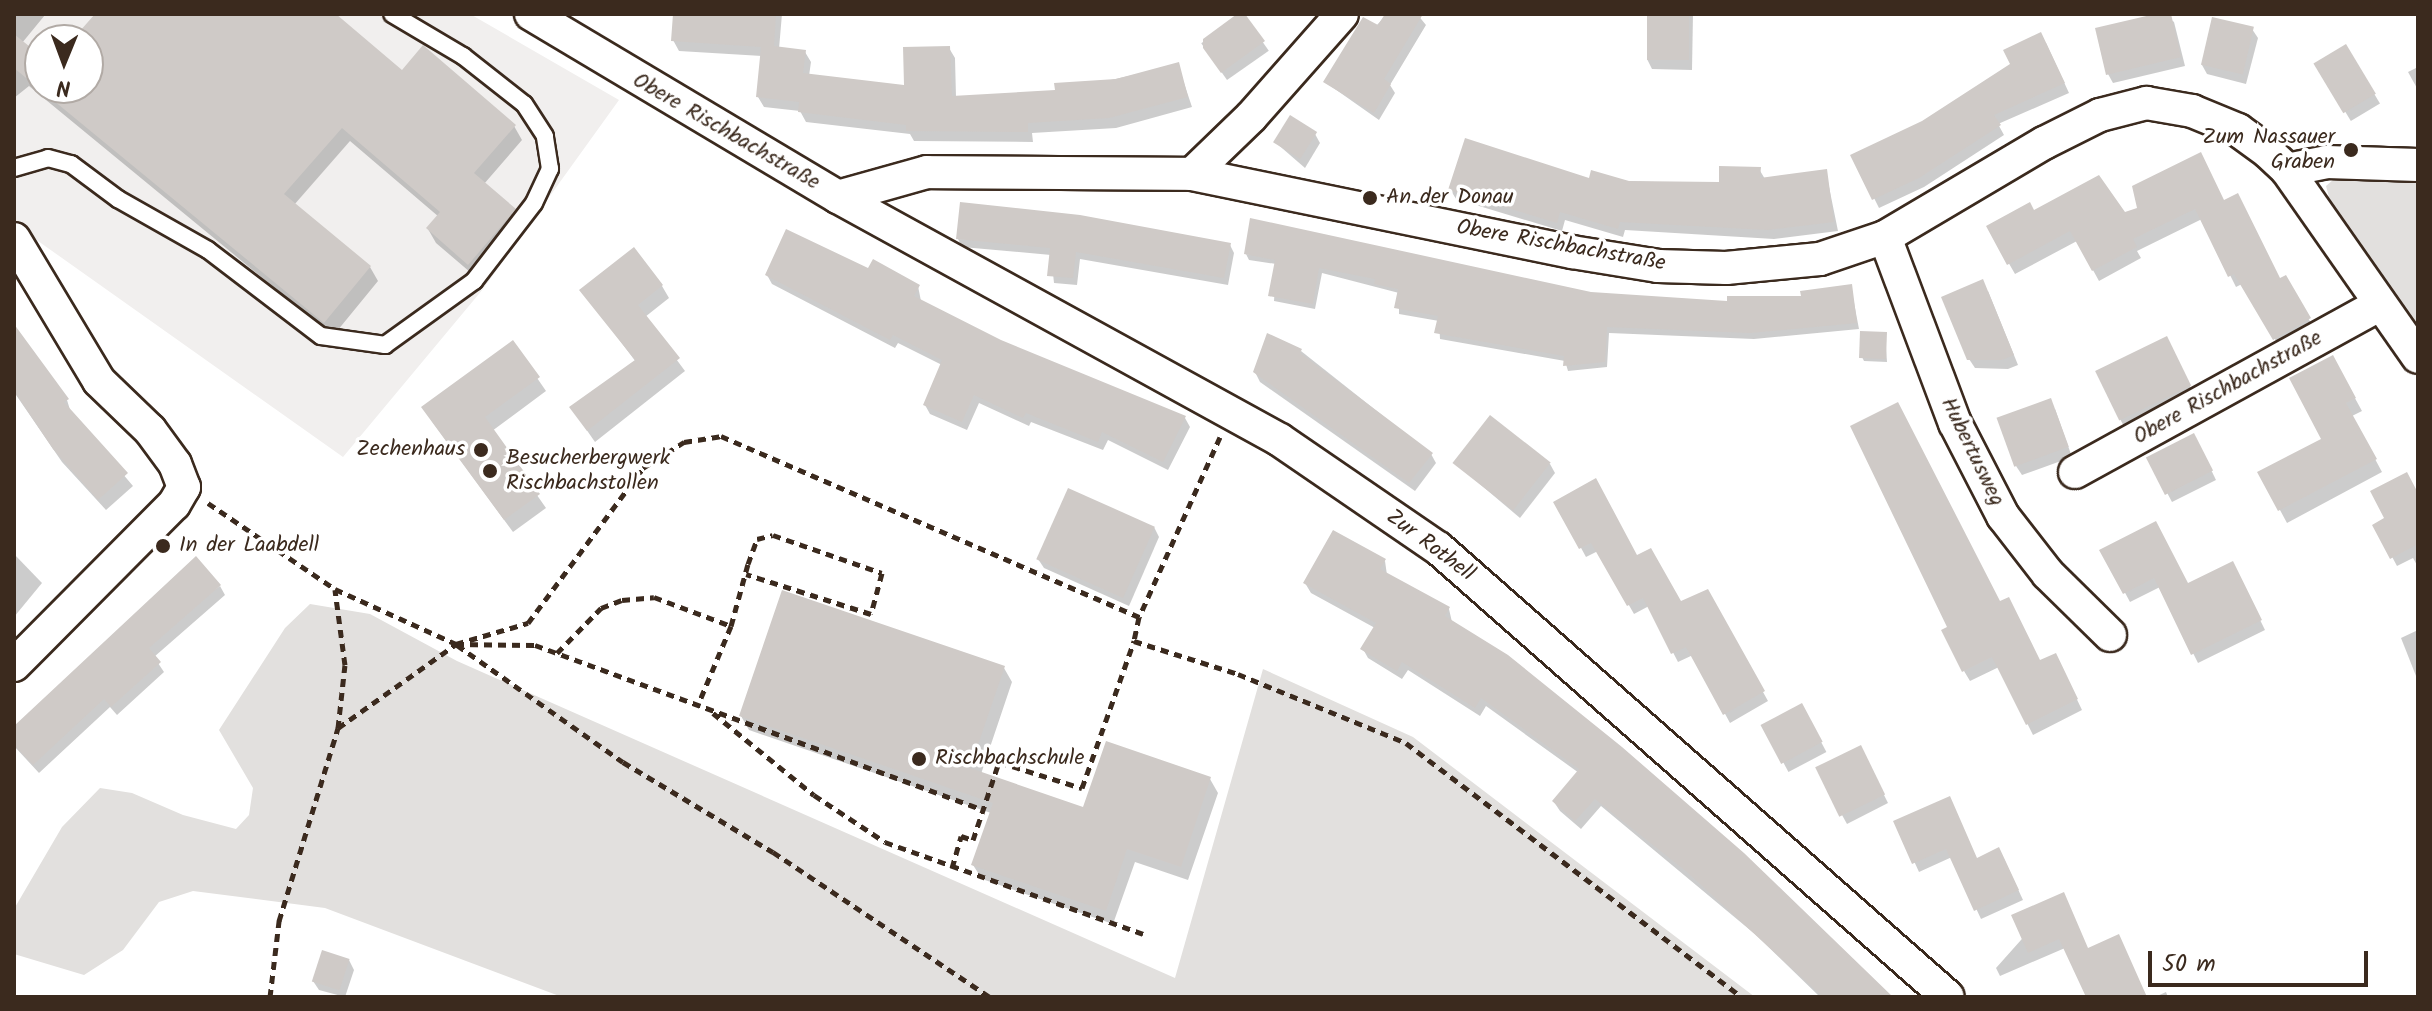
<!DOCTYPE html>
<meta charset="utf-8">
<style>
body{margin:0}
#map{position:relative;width:2432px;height:1011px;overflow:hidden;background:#fff;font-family:Kalam,sans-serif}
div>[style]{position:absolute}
.built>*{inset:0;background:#f1efee}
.green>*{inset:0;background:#e2e0de}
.shadow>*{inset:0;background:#0003;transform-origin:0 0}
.building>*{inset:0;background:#cfcac7;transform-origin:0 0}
.path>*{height:5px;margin-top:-2.5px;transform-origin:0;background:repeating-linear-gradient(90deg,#3b2a1e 0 8px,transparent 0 14px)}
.roads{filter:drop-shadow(2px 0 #3b2a1e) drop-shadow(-2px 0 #3b2a1e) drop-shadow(0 2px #3b2a1e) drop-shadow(0 -2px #3b2a1e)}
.service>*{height:16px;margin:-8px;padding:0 8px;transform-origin:8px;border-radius:8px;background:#fff}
.minor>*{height:32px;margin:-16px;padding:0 16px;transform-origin:16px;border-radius:16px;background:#fff}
.dots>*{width:22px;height:22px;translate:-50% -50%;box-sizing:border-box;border:4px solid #fff;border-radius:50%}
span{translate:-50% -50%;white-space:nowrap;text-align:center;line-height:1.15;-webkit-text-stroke:7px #fff;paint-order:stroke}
.street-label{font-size:22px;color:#3b2a1e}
.poi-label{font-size:22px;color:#3b2a1e}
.right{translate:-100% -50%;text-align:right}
.left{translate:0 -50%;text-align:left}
.frame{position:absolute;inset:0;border:16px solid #3b2a1e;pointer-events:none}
.north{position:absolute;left:24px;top:24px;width:80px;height:80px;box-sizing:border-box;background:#fff;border:2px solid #b1aaa5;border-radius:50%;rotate:181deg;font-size:22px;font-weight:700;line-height:32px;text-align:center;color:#3b2a1e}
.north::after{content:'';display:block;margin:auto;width:28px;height:36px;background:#3b2a1e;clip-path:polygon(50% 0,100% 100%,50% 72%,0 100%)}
.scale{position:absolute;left:2148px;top:951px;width:220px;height:36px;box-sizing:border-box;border:4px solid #3b2a1e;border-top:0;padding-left:10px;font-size:24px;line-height:28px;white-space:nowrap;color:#3b2a1e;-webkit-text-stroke:6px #fff;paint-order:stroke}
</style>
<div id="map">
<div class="built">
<i style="clip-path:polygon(evenodd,14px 14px,470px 14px,619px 100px,483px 289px,343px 457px,14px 224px,14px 14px,40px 40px,88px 40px,88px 88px,40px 88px,40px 40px)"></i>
</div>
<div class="green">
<i style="clip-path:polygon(2340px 174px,2418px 180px,2418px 324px,2329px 197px,2326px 186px)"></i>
<i style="clip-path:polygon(310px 604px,370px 614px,457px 661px,1175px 978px,1263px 669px,1413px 737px,1755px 997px,562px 997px,325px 908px,193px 891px,159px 902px,123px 950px,84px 975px,14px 954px,14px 909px,62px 827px,100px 788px,132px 793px,183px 815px,236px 829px,249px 815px,253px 788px,219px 730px,285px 628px)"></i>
</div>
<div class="shadow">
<i style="clip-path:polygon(14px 14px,45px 15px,22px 43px,40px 57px,40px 88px,88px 88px,88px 40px,76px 40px,98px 14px,333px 14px,402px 73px,514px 126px,522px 140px,484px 184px,522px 224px,477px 278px,436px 243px,428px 229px,439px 217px,350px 141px,294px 205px,370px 267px,378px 281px,333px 336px,29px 86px,14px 98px)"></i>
<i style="clip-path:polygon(675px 14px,782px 14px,779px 49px,805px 52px,811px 62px,809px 76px,906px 87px,949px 48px,955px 58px,956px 97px,1057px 92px,1178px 65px,1192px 107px,1116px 128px,1032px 133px,1033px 142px,914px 141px,910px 134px,806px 122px,800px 111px,764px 107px,758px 97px,762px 56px,679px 51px,673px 40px)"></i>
<i style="left:1243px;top:14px;width:45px;height:51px;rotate:55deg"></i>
<i style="clip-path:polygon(1387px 14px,1417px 14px,1426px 25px,1390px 85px,1395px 93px,1379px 120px,1325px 82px)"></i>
<i style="clip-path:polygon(1649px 14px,1693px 14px,1692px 70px,1652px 69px,1647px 59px)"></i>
<i style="clip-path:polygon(2164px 14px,2174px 22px,2185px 66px,2113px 83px,2108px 74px)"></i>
<i style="clip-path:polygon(2252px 29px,2258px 38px,2246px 84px,2207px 74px,2202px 65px)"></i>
<i style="clip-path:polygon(2046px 43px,2069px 93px,1998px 124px,2004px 135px,1924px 187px,1879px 208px,1853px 156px,1923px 123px)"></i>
<i style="left:2346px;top:47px;width:66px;height:34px;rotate:59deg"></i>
<i style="clip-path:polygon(2418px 67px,2418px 90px,2408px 72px)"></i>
<i style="clip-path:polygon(1315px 134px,1320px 143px,1305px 168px,1275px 142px)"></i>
<i style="clip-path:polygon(1759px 169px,1765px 179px,1826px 172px,1838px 231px,1774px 239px,1625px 230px,1623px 237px,1565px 220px,1562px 231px,1456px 199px,1450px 189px,1590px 180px,1721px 184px)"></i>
<i style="clip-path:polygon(2224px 202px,2280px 281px,2285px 278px,2315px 330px,2281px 349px,2242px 284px,2236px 287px,2202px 219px,2137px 251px,2141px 258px,2099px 281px,2077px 241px,2015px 274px,1988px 227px,2033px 212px,2124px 214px)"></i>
<i style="clip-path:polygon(958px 239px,1230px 245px,1234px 253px,1228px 285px,1080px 259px,1077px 285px,1054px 283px,1051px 255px,962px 247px)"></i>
<i style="clip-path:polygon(1246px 254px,1590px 294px,1729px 303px,1803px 298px,1851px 287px,1859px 329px,1754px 339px,1609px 333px,1607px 367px,1568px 371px,1565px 361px,1440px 339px,1439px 321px,1399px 314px,1399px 293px,1322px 273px,1315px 309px,1274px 301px,1276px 264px,1249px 260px)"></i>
<i style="clip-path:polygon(869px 271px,918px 286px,921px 301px,1000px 341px,1185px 418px,1190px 427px,1168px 470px,1108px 440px,1103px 450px,1031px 422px,1029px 426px,979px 403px,967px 430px,930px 414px,925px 405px,942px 365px,898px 343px,895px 348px,772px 284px,767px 275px)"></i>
<i style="clip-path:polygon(662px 286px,669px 298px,645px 317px,685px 371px,595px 442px,579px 419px,636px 362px,582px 290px)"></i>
<i style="clip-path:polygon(1988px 291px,2018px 365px,2008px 369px,1975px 368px,1969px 359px)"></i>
<i style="clip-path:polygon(14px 328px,67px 400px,71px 413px,133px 486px,106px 510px,62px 462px,14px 392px)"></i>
<i style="clip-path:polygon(1885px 334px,1887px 362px,1864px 361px,1862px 357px)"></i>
<i style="clip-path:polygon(513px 343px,546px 391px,492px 431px,546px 508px,513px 532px,431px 420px)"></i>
<i style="clip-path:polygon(2172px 348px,2194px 395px,2125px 428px,2120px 419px)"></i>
<i style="clip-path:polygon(1301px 351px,1431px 454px,1436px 463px,1415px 491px,1260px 382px,1255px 372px)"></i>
<i style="clip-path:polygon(2333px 358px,2362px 411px,2352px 416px,2382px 472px,2287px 523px,2260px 473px,2324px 439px)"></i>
<i style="clip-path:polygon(2055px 409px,2072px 457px,2022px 475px,2016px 466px)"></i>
<i style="clip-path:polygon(2199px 445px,2216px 480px,2172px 502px,2149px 459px)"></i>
<i style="clip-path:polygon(1455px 463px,1550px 464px,1555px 473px,1520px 518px)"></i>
<i style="clip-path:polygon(2418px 496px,2418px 567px,2413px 558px,2397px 566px,2375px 525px)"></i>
<i style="clip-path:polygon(1556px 502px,1637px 558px,1680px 604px,1707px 591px,1768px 701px,1730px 723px,1693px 655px,1678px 662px,1649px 606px,1634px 614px,1598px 551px,1586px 557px)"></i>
<i style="clip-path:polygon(1154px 527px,1159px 537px,1129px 606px,1044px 568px,1038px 559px)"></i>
<i style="clip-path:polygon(2102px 550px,2187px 585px,2237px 573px,2265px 630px,2198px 663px,2160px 587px,2130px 602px)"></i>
<i style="clip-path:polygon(14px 554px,42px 583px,14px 617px)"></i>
<i style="clip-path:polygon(1385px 561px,1387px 575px,1449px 609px,1452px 622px,1892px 997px,1820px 997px,1756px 935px,1601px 806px,1581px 829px,1560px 811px,1554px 802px,1579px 773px,1486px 706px,1480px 716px,1408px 670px,1402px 679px,1368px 658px,1363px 649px,1375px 628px,1311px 593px,1305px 583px)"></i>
<i style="clip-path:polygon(220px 586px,225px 595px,154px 657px,164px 672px,117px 715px,110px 707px,39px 773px,14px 746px,14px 729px)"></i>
<i style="clip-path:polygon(2000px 603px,2040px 663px,2061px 666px,2082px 710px,2033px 735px,1999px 667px,1970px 681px,1964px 671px)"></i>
<i style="clip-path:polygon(2418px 630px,2418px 681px,2401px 638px)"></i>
<i style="clip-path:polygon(1004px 668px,1012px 682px,981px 774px,1084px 809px,1210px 779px,1218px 793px,1188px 880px,1135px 862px,1113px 924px,982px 879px,973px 865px,991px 813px,749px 730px,741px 716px)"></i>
<i style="left:1802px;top:706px;width:52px;height:43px;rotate:62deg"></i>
<i style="clip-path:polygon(1865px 757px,1888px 803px,1847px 824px,1842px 815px)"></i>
<i style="clip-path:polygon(1896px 822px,1977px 860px,2004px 859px,2023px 900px,1981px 919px,1952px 857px,1919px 872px)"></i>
<i style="clip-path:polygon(2021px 924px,2088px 950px,2146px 997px,2088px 997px,2065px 948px,2000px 976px,1996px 968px,2029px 931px)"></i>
<i style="clip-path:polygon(349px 960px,354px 970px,345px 997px,319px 990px,313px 981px)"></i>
<i style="clip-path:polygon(2166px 992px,2168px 997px,2155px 997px)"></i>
</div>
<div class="building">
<i style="clip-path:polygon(95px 14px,336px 14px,402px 70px,423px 45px,516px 125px,474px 173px,516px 209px,468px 265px,426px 228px,440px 212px,342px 128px,284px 194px,371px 266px,324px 323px,14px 68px,14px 34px,40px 55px,40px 88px,88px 88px,88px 40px,72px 40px)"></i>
<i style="clip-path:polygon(673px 14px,776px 14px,774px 46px,806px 50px,803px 73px,904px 85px,903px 47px,950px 46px,952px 96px,1055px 90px,1054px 83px,1116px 79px,1179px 62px,1188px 97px,1109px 118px,1028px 123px,1028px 132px,906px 131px,906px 125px,798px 112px,799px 102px,756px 97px,761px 47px,671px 41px)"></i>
<i style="clip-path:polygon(1237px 14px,1245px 14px,1265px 41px,1221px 73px,1203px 48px,1203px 39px)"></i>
<i style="clip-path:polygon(1385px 14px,1423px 14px,1384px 79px,1391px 84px,1374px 113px,1323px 82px,1363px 17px,1378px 25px)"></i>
<i style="left:1647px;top:14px;width:42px;height:46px"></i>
<i style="clip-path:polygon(2155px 14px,2171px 14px,2181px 57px,2106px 75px,2095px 28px)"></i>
<i style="left:2212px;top:17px;width:43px;height:49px;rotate:13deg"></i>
<i style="clip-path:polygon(2041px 32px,2065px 83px,1994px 115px,2001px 125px,1919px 178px,1872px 200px,1850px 155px,1922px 121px,2010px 64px,2003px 50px)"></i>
<i style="left:2346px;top:44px;width:58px;height:38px;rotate:59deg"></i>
<i style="left:1290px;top:115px;width:32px;height:32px;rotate:32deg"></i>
<i style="clip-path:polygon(1465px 138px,1589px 178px,1591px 170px,1629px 181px,1719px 182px,1719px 166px,1761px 167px,1760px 178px,1827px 169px,1834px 222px,1767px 230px,1620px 222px,1618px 229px,1560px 212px,1557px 223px,1448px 190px)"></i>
<i style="clip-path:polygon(2201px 152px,2224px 200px,2238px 193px,2280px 278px,2286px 275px,2311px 318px,2273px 340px,2234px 274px,2228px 277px,2195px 209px,2133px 239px,2137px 247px,2092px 271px,2070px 231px,2007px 265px,1986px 226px,2030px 202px,2034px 210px,2099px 175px,2125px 212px,2137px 208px,2132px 186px)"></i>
<i style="clip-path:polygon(960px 202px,1080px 215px,1231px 243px,1224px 278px,1076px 252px,1073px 278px,1047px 276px,1050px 248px,956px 239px)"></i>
<i style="clip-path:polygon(1250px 218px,1591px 292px,1727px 301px,1727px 296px,1801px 296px,1800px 291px,1852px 284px,1857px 323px,1750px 333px,1607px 327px,1605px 362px,1563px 366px,1564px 356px,1434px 333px,1438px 316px,1394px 308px,1398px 289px,1374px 284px,1375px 279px,1319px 268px,1313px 304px,1268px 296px,1275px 260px,1244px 254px)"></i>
<i style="clip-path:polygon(786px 229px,868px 268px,873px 259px,920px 285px,914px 296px,1001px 340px,1186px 416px,1163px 462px,1102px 432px,1098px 442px,1026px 413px,1023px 418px,974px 395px,962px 422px,923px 405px,942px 360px,893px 335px,890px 340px,765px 275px)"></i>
<i style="clip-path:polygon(634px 247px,663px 285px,638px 305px,680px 358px,587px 431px,569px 407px,635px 360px,579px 290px)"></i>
<i style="clip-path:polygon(1983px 279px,2014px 355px,2002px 360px,1967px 360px,1941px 297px)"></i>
<i style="clip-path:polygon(14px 324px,69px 399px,64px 402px,128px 473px,98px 500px,53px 449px,14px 391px)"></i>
<i style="left:1860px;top:331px;width:27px;height:27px;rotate:2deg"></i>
<i style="clip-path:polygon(1267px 333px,1302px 349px,1300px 353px,1433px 453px,1409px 483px,1253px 372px)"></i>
<i style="left:2167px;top:336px;width:55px;height:80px;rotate:64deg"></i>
<i style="clip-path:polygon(513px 340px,540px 377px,485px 417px,540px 494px,504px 520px,421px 407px)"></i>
<i style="clip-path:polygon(2333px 355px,2356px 398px,2346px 403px,2377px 459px,2278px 511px,2257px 472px,2321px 439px,2289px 378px)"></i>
<i style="left:2051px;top:398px;width:52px;height:58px;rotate:70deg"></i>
<i style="clip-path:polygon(1898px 402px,2000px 601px,2009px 597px,2040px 660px,2056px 653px,2078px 699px,2026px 725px,1992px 657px,1962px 672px,1941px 630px,1947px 627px,1850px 426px)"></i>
<i style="left:1490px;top:415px;width:77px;height:61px;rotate:38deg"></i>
<i style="left:2194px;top:433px;width:42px;height:54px;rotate:63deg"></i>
<i style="clip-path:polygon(2407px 472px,2418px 493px,2418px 544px,2390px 559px,2372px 525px,2384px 518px,2370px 491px)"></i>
<i style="clip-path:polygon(1596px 478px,1637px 555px,1651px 548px,1681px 601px,1708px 589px,1765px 691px,1723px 715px,1686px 647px,1671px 654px,1643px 598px,1627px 606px,1591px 543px,1579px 549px,1553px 502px)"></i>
<i style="left:1068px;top:488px;width:95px;height:78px;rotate:24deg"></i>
<i style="clip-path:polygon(2156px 521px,2188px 583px,2233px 561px,2262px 620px,2191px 655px,2154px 578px,2123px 594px,2099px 550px)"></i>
<i style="clip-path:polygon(1333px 530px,1386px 559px,1380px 569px,1450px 607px,1445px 616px,1508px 655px,1622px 747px,1744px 853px,1893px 997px,1823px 997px,1687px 872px,1595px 799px,1575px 821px,1552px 801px,1579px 769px,1481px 698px,1475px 708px,1402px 662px,1397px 671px,1360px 649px,1376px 623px,1303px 583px)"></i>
<i style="clip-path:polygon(196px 556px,221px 585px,149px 648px,161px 662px,111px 707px,104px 699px,33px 765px,14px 745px,14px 726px)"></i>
<i style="clip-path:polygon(782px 590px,1005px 666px,970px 768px,1083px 807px,1106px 741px,1211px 777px,1181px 867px,1127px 849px,1106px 911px,971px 865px,993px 803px,739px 716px)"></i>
<i style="left:1802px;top:703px;width:44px;height:47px;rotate:62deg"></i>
<i style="left:1861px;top:745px;width:55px;height:51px;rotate:64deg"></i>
<i style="clip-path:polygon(1950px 796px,1977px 858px,1999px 847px,2019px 890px,1974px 911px,1946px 849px,1912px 864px,1893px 821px)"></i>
<i style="clip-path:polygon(2064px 892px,2088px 948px,2119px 934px,2147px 997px,2086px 997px,2059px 939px,2028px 953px,2011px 915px)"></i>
<i style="left:322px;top:950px;width:29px;height:33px;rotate:18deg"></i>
</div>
<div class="path">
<i style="left:1220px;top:437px;width:197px;rotate:114.2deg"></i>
<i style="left:1139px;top:617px;width:25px;rotate:102deg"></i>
<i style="left:1134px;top:641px;width:109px;rotate:17.6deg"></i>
<i style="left:1238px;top:674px;width:182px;rotate:22.3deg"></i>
<i style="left:1406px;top:743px;width:421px;rotate:37.1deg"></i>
<i style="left:208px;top:503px;width:153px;rotate:34.1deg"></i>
<i style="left:335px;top:589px;width:133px;rotate:24.4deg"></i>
<i style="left:456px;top:644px;width:79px;rotate:0.7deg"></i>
<i style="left:535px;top:645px;width:477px;rotate:20.2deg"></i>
<i style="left:731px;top:626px;width:64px;rotate:-74.7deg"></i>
<i style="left:748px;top:564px;width:27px;rotate:-70deg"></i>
<i style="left:757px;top:539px;width:16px;rotate:-14deg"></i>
<i style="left:773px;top:535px;width:115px;rotate:19.2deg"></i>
<i style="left:882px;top:573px;width:42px;rotate:105deg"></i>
<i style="left:871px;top:614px;width:131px;rotate:-162.3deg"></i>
<i style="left:457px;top:645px;width:203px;rotate:35.2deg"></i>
<i style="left:623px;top:762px;width:175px;rotate:31deg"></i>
<i style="left:773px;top:852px;width:261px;rotate:33.8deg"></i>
<i style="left:557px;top:653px;width:63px;rotate:-45.6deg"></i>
<i style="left:601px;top:608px;width:22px;rotate:-21deg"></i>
<i style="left:622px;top:600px;width:32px;rotate:-5deg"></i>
<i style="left:654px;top:597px;width:82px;rotate:20.6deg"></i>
<i style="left:731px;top:626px;width:86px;rotate:112.7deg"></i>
<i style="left:713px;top:713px;width:130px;rotate:39.1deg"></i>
<i style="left:814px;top:795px;width:85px;rotate:33.5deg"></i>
<i style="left:885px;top:842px;width:274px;rotate:19.6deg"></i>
<i style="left:338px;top:728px;width:145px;rotate:-35.4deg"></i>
<i style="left:456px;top:644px;width:75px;rotate:-16.3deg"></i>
<i style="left:528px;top:623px;width:193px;rotate:-53.4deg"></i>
<i style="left:643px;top:468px;width:49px;rotate:-32.4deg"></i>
<i style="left:684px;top:442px;width:37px;rotate:-9deg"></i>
<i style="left:721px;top:436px;width:456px;rotate:23.4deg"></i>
<i style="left:952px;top:868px;width:33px;rotate:-74deg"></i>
<i style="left:961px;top:836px;width:13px;rotate:18deg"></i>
<i style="left:973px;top:840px;width:82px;rotate:-71.6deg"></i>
<i style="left:999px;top:762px;width:87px;rotate:17.4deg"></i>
<i style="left:1082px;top:788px;width:156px;rotate:-70.5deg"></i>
<i style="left:270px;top:997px;width:77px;rotate:-83.2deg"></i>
<i style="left:279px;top:921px;width:202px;rotate:-73deg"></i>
<i style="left:338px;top:728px;width:63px;rotate:-83.7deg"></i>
<i style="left:345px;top:665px;width:76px;rotate:-97.6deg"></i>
</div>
<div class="roads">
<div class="service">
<i style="left:14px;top:168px;width:35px;rotate:-16deg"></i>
<i style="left:48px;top:158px;width:24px;rotate:15deg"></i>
<i style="left:71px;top:164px;width:59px;rotate:36.7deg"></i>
<i style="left:118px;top:199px;width:103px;rotate:29.5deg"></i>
<i style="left:208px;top:250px;width:142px;rotate:37.3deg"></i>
<i style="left:321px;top:336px;width:65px;rotate:8deg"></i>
<i style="left:385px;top:345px;width:110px;rotate:-35.7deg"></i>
<i style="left:474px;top:281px;width:98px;rotate:-52.4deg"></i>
<i style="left:534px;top:203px;width:38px;rotate:-65deg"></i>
<i style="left:550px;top:169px;width:33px;rotate:-99deg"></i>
<i style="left:545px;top:136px;width:38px;rotate:-123deg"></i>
<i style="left:524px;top:104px;width:78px;rotate:-141.8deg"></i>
<i style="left:463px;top:56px;width:82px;rotate:-149.4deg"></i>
</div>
<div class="minor">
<i style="left:531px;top:14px;width:357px;rotate:30.8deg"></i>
<i style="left:838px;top:197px;width:504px;rotate:28.8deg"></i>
<i style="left:1280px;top:440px;width:191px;rotate:34.4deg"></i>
<i style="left:1438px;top:548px;width:679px;rotate:41.36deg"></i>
<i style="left:2287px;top:170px;width:41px;rotate:-11.3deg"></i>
<i style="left:2327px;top:162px;width:91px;rotate:1.9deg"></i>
<i style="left:1192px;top:174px;width:82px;rotate:-44deg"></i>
<i style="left:1251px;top:117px;width:137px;rotate:-48.5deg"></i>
<i style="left:838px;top:197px;width:92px;rotate:-15.7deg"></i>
<i style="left:927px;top:172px;width:265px;rotate:0.4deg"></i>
<i style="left:1192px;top:174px;width:388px;rotate:11.6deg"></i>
<i style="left:1572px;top:252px;width:87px;rotate:9.2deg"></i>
<i style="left:1658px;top:266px;width:68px;rotate:1.7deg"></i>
<i style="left:1726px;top:268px;width:94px;rotate:-5.5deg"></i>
<i style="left:1820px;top:259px;width:69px;rotate:-18.7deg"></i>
<i style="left:1885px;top:237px;width:185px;rotate:-30.6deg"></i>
<i style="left:2044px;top:143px;width:63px;rotate:-26.6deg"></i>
<i style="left:2100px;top:115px;width:48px;rotate:-14.6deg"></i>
<i style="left:2146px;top:103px;width:47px;rotate:9.9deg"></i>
<i style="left:2192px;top:111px;width:50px;rotate:22.4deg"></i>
<i style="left:2238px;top:130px;width:37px;rotate:36deg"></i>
<i style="left:2268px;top:152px;width:26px;rotate:43deg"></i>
<i style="left:2287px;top:170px;width:228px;rotate:55deg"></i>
<i style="left:1885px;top:237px;width:199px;rotate:69.4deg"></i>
<i style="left:1955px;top:423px;width:105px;rotate:62.7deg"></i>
<i style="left:2003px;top:516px;width:73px;rotate:52.2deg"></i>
<i style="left:2048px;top:574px;width:87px;rotate:44.5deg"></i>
<i style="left:14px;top:239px;width:165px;rotate:59.1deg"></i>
<i style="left:99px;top:381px;width:71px;rotate:43.9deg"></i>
<i style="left:150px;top:430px;width:42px;rotate:53.7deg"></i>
<i style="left:175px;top:464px;width:25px;rotate:69deg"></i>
<i style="left:184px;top:487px;width:20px;rotate:120deg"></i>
<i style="left:174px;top:504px;width:227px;rotate:134.8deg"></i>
<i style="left:2075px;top:472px;width:348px;rotate:-28.8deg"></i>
</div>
</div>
<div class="dots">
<i style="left:2351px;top:150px;background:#3b2a1e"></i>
<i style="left:1370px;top:198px;background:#3b2a1e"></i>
<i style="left:481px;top:450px;background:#3b2a1e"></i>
<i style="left:490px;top:471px;background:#3b2a1e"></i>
<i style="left:163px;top:546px;background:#3b2a1e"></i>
<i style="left:919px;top:759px;background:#3b2a1e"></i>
</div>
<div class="street-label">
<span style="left:726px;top:132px;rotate:30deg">Obere Rischbachstraße</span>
<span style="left:1561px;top:246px;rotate:10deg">Obere Rischbachstraße</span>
<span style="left:2228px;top:388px;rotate:-29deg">Obere Rischbachstraße</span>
<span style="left:1972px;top:452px;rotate:64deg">Hubertusweg</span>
<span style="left:1430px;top:546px;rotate:37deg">Zur Rothell</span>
</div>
<div class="poi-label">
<span class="right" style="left:2335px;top:150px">Zum Nassauer<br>Graben</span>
<span class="left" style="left:1386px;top:198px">An der Donau</span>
<span class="right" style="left:465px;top:450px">Zechenhaus</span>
<span class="left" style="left:506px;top:471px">Besucherbergwerk<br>Rischbachstollen</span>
<span class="left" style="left:179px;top:546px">In der Laabdell</span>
<span class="left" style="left:935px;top:759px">Rischbachschule</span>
</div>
<div class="frame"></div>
<div class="north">N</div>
<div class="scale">50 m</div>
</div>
